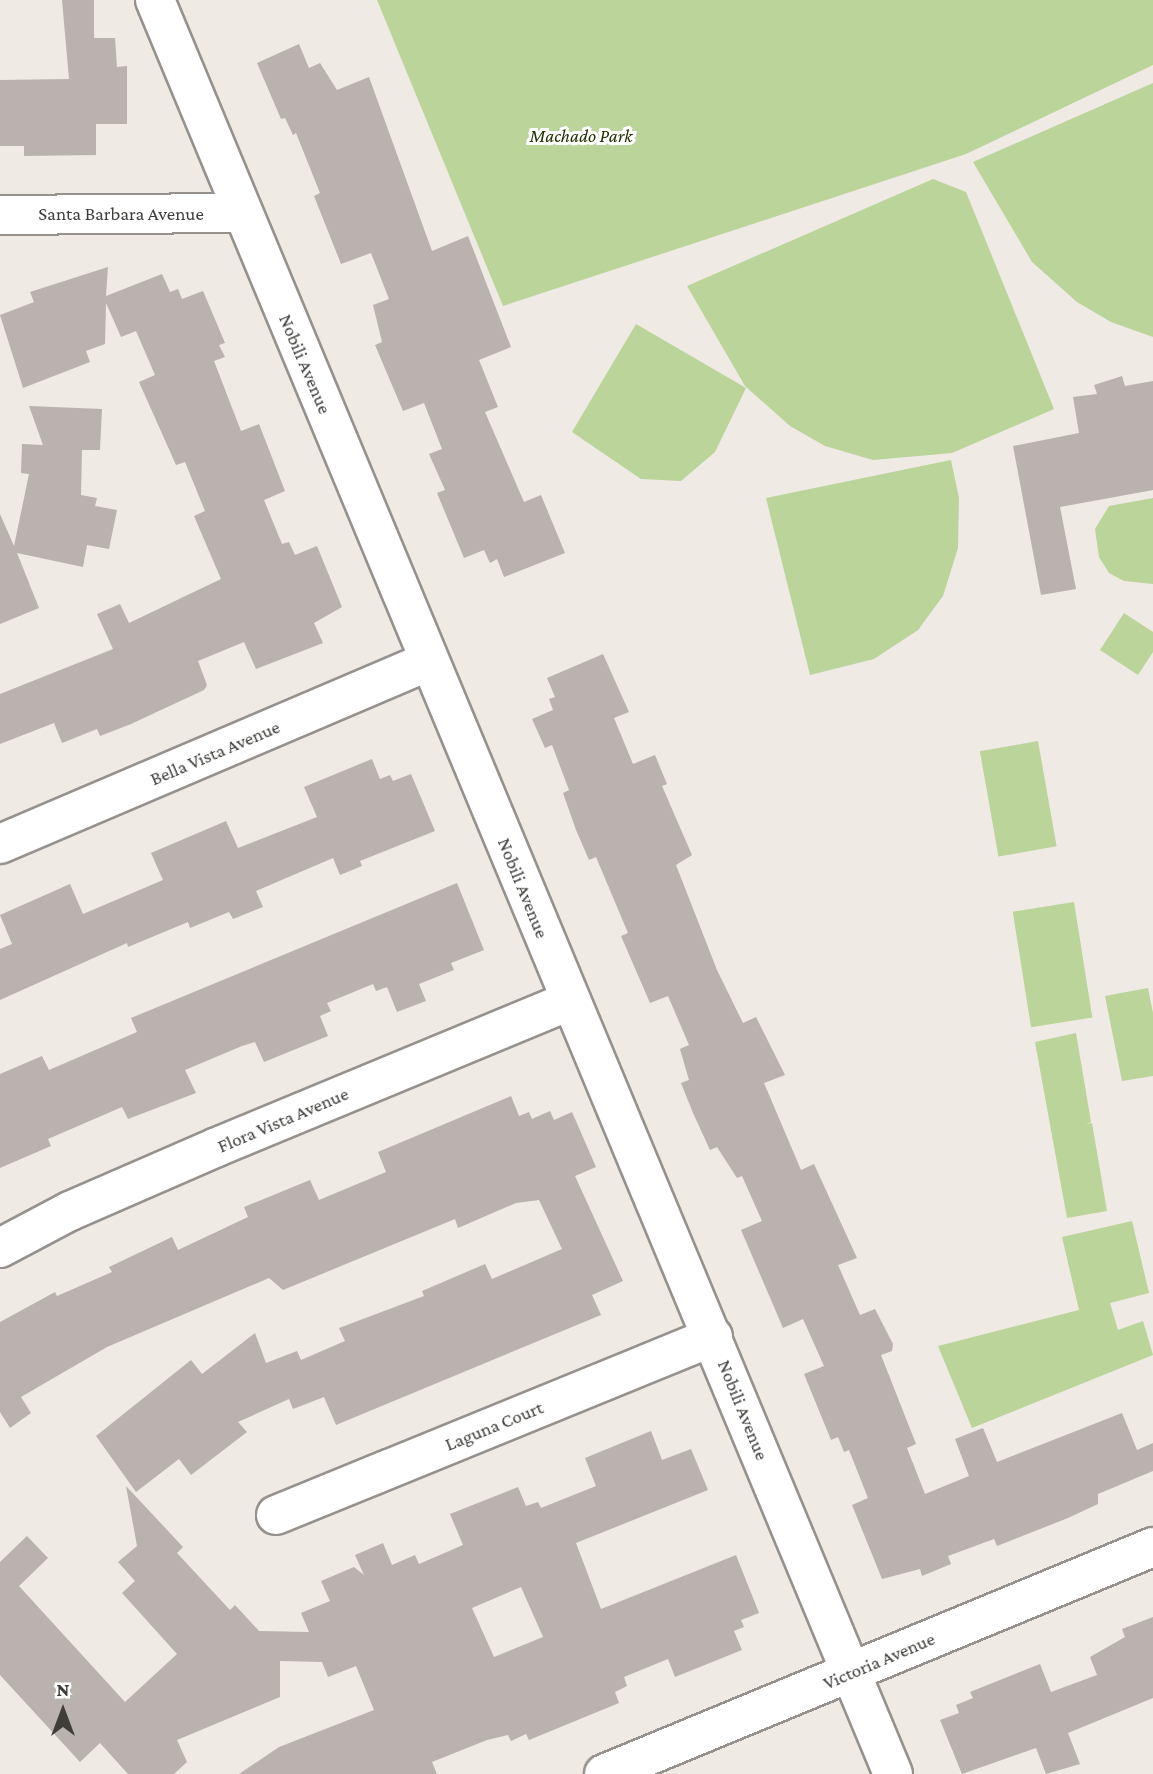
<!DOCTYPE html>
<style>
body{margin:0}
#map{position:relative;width:1153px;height:1774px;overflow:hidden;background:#efeae4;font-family:"Crimson Pro",serif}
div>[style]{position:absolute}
.green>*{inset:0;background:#bad49a;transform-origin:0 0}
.building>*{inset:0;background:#b9b2ae}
.roads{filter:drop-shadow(2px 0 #96918c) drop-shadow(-2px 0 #96918c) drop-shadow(0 2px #96918c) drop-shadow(0 -2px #96918c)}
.minor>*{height:38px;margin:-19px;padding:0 19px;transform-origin:19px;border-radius:19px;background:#fff}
span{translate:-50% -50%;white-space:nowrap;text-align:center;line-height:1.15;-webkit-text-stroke:6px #fff;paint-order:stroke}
.park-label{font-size:19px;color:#213201;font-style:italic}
.street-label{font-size:19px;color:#3e3d3a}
.north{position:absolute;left:28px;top:1676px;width:70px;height:70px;-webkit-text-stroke:5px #fff;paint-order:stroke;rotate:0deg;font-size:19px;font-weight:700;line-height:28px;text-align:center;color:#3e3d3a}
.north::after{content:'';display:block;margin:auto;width:24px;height:32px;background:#3e3d3a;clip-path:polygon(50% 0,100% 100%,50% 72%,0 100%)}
</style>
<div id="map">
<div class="green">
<i style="clip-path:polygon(377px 0,1153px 0,1153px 65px,966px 154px,503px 306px)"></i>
<i style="clip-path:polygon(1153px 83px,1153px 337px,1111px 322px,1077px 302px,1032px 262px,973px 162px)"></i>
<i style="clip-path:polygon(933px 179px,966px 192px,1054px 409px,952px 453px,873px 460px,825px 446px,790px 426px,745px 386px,687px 286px)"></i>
<i style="clip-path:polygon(636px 324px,746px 388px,715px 452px,681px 481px,641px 479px,572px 432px)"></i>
<i style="clip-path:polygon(951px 460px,959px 498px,958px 548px,943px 596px,918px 630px,874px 659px,810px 675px,766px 498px)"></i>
<i style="clip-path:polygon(1153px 498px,1153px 584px,1124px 581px,1109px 573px,1099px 557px,1095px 529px,1109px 506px)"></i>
<i style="clip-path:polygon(1124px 613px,1153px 632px,1153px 652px,1138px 675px,1100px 650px)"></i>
<i style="left:1038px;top:741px;width:107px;height:59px;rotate:80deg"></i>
<i style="left:1074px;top:902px;width:117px;height:62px;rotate:81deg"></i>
<i style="clip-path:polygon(1148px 988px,1153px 1013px,1153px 1076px,1122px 1081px,1105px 996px)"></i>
<i style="clip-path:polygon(1076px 1033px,1091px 1122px,1086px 1124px,1092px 1123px,1107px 1211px,1067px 1218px,1035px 1042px)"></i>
<i style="clip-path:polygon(1132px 1221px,1149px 1293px,1110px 1303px,1118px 1330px,1143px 1321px,1153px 1355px,972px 1428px,938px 1346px,1079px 1310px,1062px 1237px)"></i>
</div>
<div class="building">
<i style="clip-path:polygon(62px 0,94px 0,94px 38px,115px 38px,117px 67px,127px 66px,127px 124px,96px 124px,96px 155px,24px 156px,24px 146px,0 146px,0 80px,69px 79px)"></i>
<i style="clip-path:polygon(299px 44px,309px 68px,320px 63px,337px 90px,369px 77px,432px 251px,468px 236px,511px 347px,479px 360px,498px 407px,485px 412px,524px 502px,541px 495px,565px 553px,504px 577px,497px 559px,490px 563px,484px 550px,464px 558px,437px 493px,445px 490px,429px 454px,442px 449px,424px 403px,403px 411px,375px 345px,382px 342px,373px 305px,389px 299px,371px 253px,341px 264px,314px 196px,320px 193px,296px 133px,293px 135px,285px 118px,281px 119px,257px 63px)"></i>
<i style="clip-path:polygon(108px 267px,106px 296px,162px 274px,170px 292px,178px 289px,182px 299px,203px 291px,225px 343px,219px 345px,225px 357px,214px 361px,241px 431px,259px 424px,285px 491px,264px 500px,282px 544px,289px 542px,295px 555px,317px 546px,342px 607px,314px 623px,323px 643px,256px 669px,244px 642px,198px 661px,207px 685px,204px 690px,131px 724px,100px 736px,97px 729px,62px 743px,54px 723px,0 744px,0 694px,113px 649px,97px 614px,120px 604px,129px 623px,221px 579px,194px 516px,205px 511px,185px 462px,176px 465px,139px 382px,155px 375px,136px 331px,121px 337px,106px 303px,105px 344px,86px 351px,90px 362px,23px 388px,0 315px,34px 302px,30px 292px)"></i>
<i style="clip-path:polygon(1122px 376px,1125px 386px,1153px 381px,1153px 490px,1060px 507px,1076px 589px,1041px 595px,1013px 446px,1079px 433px,1073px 397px,1097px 394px,1094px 385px)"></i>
<i style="clip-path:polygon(29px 406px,102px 409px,100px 450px,82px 450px,81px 495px,97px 498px,95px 506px,117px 510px,109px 549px,87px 545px,83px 567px,17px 553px,39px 608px,0 624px,0 514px,14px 546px,29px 474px,21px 473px,22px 444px,43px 445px)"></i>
<i style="clip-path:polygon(603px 654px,629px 712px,614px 718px,633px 764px,655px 755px,667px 784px,662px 786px,692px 855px,676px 865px,717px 970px,743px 1023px,756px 1017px,785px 1075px,764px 1083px,801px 1170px,814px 1164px,857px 1258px,838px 1265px,860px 1315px,875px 1309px,893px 1344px,892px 1351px,881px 1355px,916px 1444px,907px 1448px,925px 1494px,969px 1476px,955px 1439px,983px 1428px,997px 1462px,1122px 1413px,1137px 1450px,1153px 1443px,1153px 1471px,1098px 1494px,1098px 1504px,1068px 1518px,997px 1546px,994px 1539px,948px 1556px,951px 1564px,922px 1576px,920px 1569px,882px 1579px,852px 1505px,868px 1498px,849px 1450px,844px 1452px,838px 1437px,831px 1440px,804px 1374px,824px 1366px,803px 1319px,783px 1328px,741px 1230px,762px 1221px,742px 1176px,737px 1178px,717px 1147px,710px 1150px,693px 1113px,681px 1083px,689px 1080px,680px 1049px,689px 1045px,668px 996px,650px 1003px,621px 936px,628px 933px,596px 857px,589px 860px,576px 830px,563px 793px,569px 790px,552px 745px,545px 748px,532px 719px,553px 710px,549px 699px,555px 697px,547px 678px)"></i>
<i style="clip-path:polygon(372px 759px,380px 779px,390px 775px,393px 781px,411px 774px,435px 831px,360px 861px,362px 866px,340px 875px,333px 858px,256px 891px,263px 907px,233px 919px,229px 912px,190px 928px,188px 922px,128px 947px,127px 943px,0 1000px,0 949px,12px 944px,0 915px,70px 884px,83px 914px,163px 880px,151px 853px,226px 821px,238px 848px,317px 817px,304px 787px)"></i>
<i style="clip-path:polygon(457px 883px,484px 950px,451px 963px,454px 970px,419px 984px,426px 1001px,397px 1012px,387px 987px,376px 991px,373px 984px,327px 1003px,331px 1011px,320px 1016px,328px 1036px,264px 1062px,255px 1042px,242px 1046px,185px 1070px,196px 1093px,128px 1119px,122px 1107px,48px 1139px,51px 1146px,0 1168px,0 1074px,42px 1056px,49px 1070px,137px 1032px,131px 1018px)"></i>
<i style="clip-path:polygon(511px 1096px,519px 1116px,529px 1112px,532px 1119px,550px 1111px,554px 1120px,572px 1112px,596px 1167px,575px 1176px,623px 1281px,592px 1295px,601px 1315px,336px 1425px,324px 1397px,293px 1409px,289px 1399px,238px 1422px,247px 1432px,191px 1475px,179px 1459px,136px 1492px,96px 1436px,191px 1360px,202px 1374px,255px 1333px,266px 1363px,297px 1351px,301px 1360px,345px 1341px,339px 1328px,424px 1296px,422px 1291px,485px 1264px,492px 1279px,562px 1249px,539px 1200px,516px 1203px,458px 1228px,455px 1219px,283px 1290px,269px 1278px,107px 1347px,21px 1397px,31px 1413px,10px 1428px,0 1412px,0 1322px,55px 1292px,57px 1296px,112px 1272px,109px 1267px,172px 1237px,178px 1250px,248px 1217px,244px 1207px,310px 1180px,319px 1200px,386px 1172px,378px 1152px)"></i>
<i style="clip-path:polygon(evenodd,651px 1431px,662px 1460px,691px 1449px,708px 1490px,576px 1543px,601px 1609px,736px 1555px,759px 1613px,741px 1620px,744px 1627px,734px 1631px,742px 1650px,675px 1677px,668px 1659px,624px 1677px,627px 1686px,615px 1692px,619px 1703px,529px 1740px,526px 1734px,511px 1741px,508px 1735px,487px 1740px,432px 1762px,437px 1774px,239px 1774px,279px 1747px,374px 1710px,356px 1666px,328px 1677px,322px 1662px,280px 1661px,280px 1697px,177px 1740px,187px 1762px,174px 1774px,128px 1774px,100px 1743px,80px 1762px,0 1675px,0 1562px,27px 1536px,48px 1558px,19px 1586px,125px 1702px,177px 1654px,122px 1593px,135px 1581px,118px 1562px,137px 1546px,126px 1486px,183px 1547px,177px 1553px,230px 1610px,235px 1605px,259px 1631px,309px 1632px,301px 1613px,330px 1601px,321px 1581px,354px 1567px,364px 1575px,355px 1555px,383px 1543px,392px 1565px,415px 1555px,419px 1564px,463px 1545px,450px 1514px,518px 1487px,526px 1506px,538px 1502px,541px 1508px,596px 1486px,585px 1458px,651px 1431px,521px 1587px,543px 1637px,494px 1657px,472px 1608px,521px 1587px)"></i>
<i style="clip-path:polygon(1153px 1617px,1153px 1698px,1068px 1733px,1080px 1764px,1046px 1774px,1036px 1748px,962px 1774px,940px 1720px,959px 1713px,956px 1705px,973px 1698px,970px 1692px,1040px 1664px,1051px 1692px,1097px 1675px,1090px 1657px,1125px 1637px,1122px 1629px)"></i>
</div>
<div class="roads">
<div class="minor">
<i style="left:155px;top:0;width:1921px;rotate:67.41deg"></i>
<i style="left:0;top:215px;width:242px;rotate:-0.5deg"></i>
<i style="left:0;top:844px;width:466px;rotate:-23.1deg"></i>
<i style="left:0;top:1248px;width:79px;rotate:-27.9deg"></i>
<i style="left:70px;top:1211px;width:160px;rotate:-23.5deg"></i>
<i style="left:217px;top:1147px;width:382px;rotate:-22.5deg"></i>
<i style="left:276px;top:1515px;width:472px;rotate:-22.2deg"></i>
<i style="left:604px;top:1774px;width:594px;rotate:-22.46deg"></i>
</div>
</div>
<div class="park-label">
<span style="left:581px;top:136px">Machado Park</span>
</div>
<div class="street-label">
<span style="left:121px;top:214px">Santa Barbara Avenue</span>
<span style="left:305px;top:364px;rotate:67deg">Nobili Avenue</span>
<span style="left:215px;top:753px;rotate:-23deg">Bella Vista Avenue</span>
<span style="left:523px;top:888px;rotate:68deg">Nobili Avenue</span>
<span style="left:283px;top:1120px;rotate:-23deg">Flora Vista Avenue</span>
<span style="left:743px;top:1410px;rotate:68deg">Nobili Avenue</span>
<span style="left:494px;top:1426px;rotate:-22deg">Laguna Court</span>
<span style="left:879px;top:1661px;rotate:-23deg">Victoria Avenue</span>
</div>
<div class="north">N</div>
</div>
